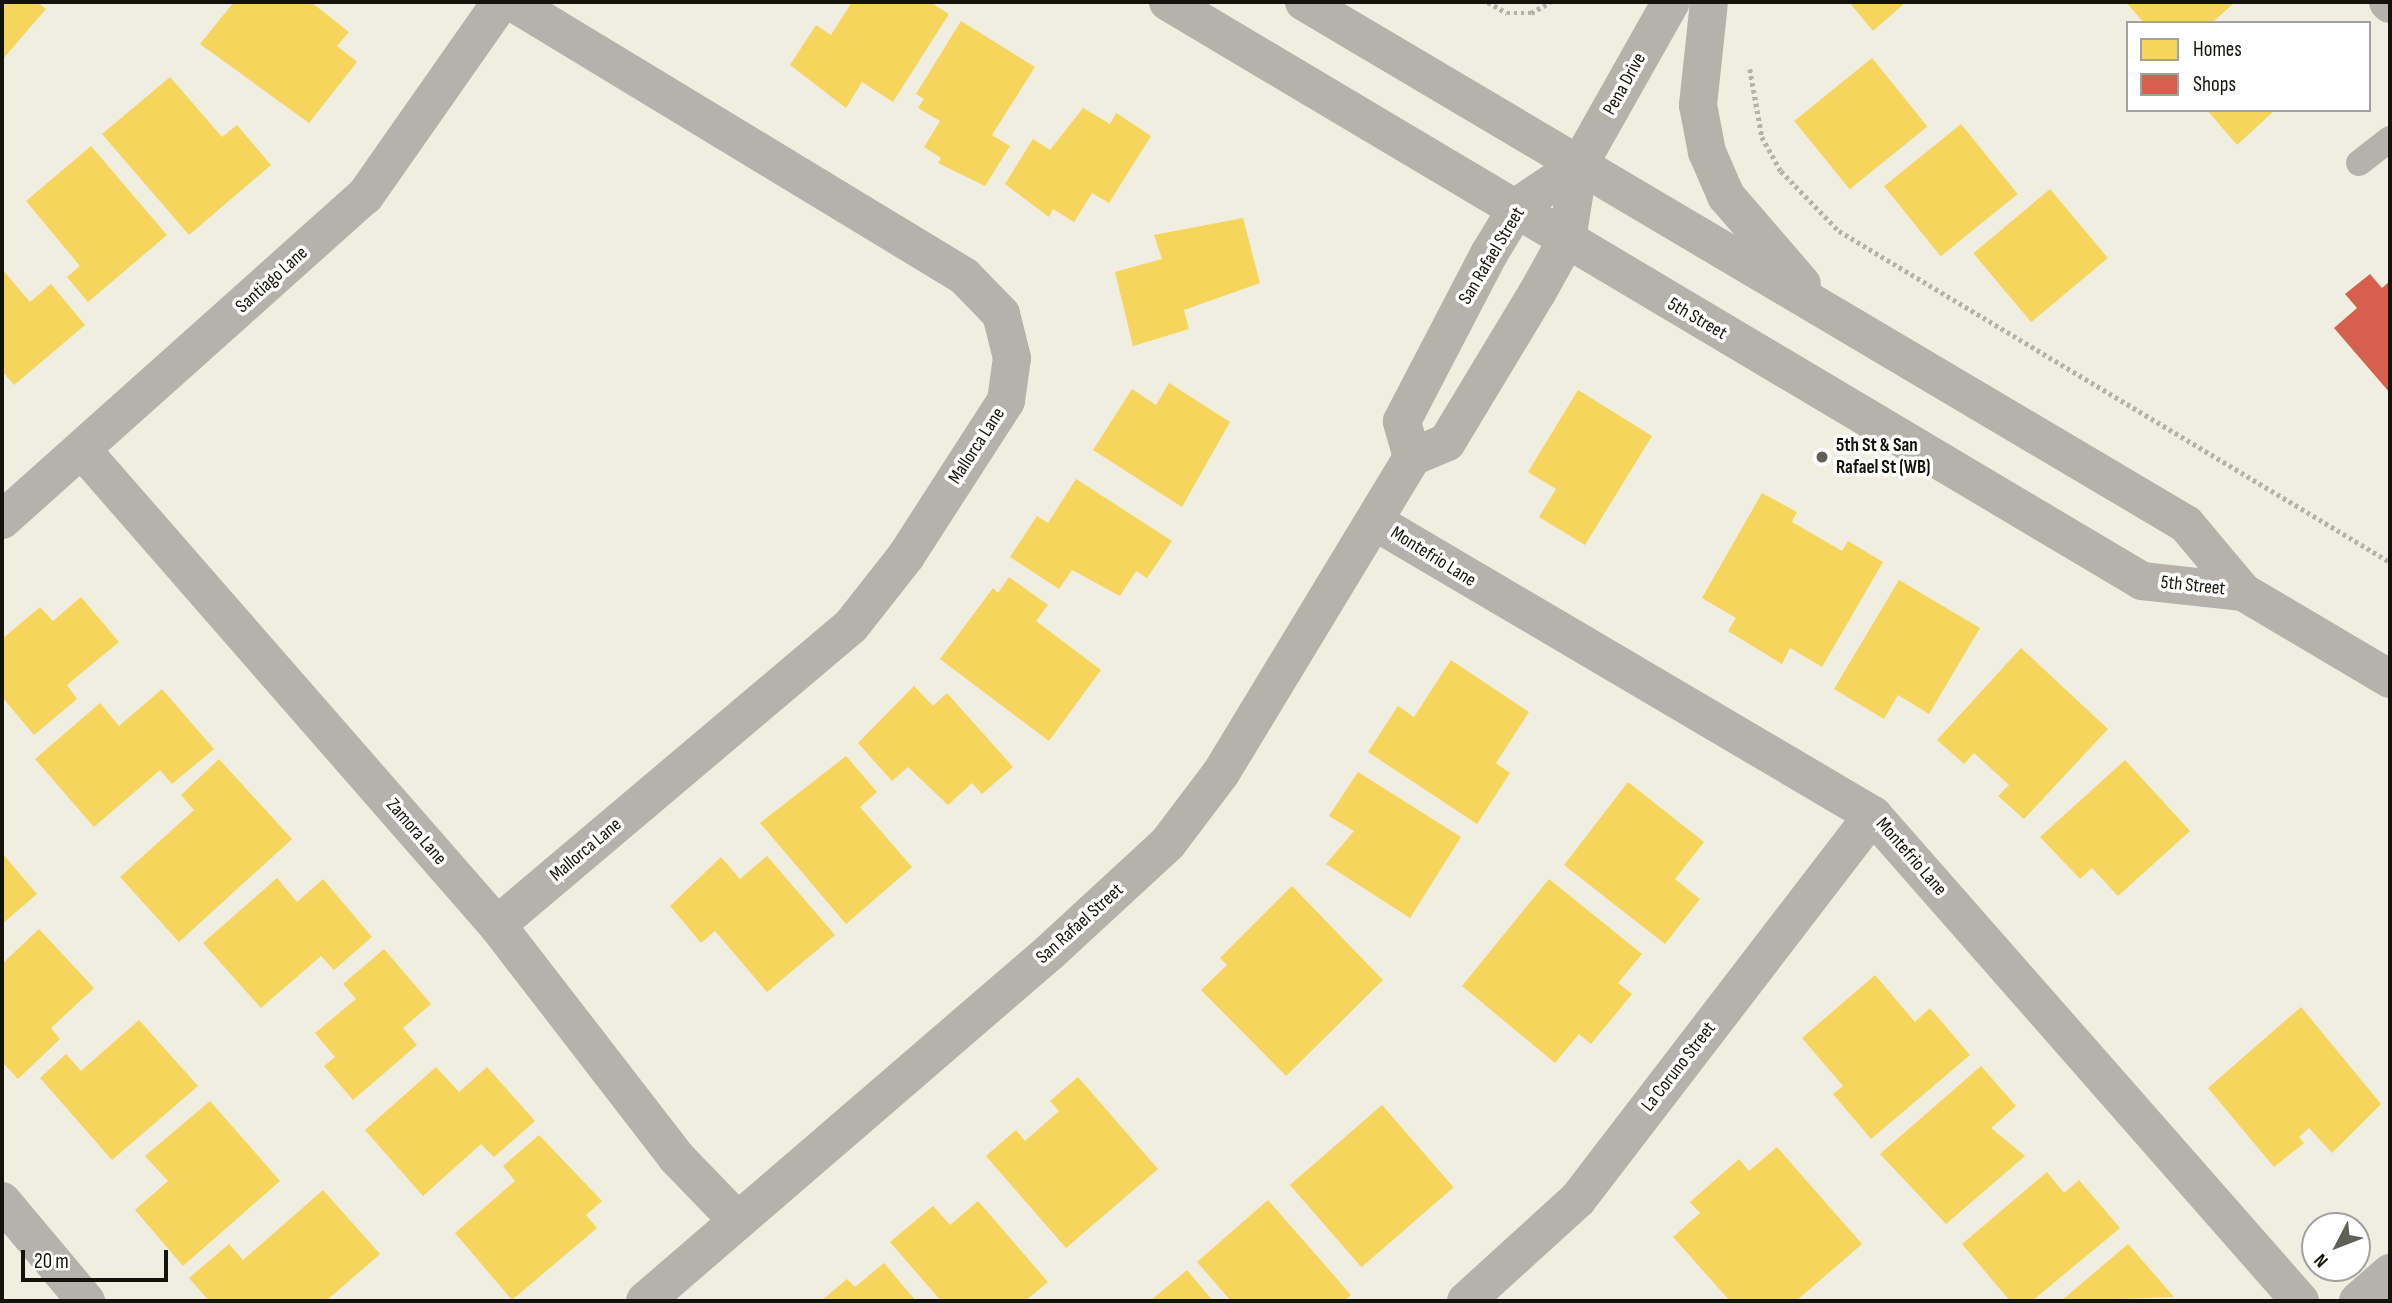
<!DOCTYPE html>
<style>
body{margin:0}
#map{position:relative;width:2392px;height:1303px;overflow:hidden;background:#efeee0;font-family:"Sofia Sans Condensed",sans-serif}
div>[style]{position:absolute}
.homes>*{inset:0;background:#f6d55c;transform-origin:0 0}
.shops>*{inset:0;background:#d6604d}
.path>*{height:4.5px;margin-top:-2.25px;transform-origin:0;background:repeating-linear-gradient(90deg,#b4b2ad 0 3.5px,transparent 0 7px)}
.lane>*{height:26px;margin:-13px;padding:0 13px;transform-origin:13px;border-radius:13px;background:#b5b2ae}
.street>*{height:38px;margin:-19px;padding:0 19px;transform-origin:19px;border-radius:19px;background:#b5b2ae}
.secondary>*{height:38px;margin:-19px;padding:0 19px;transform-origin:19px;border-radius:19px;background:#b4b2aa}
.dots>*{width:19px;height:19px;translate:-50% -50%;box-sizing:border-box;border:4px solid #fff;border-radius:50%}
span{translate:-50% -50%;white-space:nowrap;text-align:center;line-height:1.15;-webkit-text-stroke:7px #fff;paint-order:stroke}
.street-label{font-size:19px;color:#14130b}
.poi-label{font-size:19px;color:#14130b;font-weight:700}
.left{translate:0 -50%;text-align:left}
.frame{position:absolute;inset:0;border:4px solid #14130b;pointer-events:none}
.legend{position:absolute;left:2126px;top:21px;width:245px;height:91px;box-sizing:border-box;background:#fff;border:2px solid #a1a19d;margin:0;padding:9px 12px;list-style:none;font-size:21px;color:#14130b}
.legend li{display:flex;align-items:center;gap:14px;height:35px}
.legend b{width:35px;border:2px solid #a1a19d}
.north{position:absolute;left:2301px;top:1212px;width:70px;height:70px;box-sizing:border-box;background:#fff;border:2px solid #a1a19d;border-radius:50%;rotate:228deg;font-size:19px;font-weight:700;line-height:28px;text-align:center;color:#14130b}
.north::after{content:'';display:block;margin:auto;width:24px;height:32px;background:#616056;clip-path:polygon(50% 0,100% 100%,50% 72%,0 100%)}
.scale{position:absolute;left:21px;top:1250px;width:147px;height:32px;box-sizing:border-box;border:4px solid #14130b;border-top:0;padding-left:9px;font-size:21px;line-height:24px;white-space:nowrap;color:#14130b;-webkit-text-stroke:5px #fff;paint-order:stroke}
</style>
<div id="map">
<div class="homes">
<i style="clip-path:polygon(2px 2px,37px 2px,46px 9px,2px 60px)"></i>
<i style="clip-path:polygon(234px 2px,311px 2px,349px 32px,337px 46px,357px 62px,309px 123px,200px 44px)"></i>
<i style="clip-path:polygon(852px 2px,930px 2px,949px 14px,893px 102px,862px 82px,846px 108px,790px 65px,816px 25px,831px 35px)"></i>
<i style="clip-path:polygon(1849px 2px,1906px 2px,1873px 31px)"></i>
<i style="clip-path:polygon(2126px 2px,2235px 2px,2212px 23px,2144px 23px)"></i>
<i style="clip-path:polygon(961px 21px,1035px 67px,992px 135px,1010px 146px,985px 186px,938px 163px,941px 158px,924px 147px,940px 121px,918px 108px,924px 99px,916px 94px)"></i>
<i style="left:1872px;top:58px;width:88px;height:100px;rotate:51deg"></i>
<i style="clip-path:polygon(170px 77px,222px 137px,237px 125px,271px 165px,189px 235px,102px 134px)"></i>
<i style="clip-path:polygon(1083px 108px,1110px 124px,1116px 113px,1151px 136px,1109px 203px,1092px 193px,1074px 222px,1053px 209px,1049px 217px,1005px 184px,1033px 139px,1050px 150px)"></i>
<i style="clip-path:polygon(2207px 110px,2275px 110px,2237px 145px)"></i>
<i style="left:1961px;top:124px;width:90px;height:99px;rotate:51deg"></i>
<i style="clip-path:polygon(91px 146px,167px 235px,88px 302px,67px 277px,80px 266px,26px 201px)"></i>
<i style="left:2050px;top:189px;width:90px;height:100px;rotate:50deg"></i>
<i style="clip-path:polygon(1243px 218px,1260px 283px,1184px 310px,1189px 329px,1133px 346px,1115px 272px,1162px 259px,1154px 235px)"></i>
<i style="clip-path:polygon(2px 269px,30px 302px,51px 284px,85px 325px,14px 385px,2px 371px)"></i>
<i style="clip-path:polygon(1169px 383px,1230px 422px,1182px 507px,1093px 450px,1132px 389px,1156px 405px)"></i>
<i style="clip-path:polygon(1578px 390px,1652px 436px,1585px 545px,1539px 517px,1556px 489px,1528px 472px)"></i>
<i style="clip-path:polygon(1076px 479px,1172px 541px,1147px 578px,1136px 571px,1120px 596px,1072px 570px,1059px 589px,1010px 557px,1037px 516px,1048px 523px)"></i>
<i style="clip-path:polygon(1762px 493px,1797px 512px,1792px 522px,1842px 551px,1848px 541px,1883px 562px,1822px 667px,1790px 648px,1782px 664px,1728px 631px,1736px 618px,1702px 598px)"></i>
<i style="clip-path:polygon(1009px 577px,1048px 605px,1036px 621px,1101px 670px,1049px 741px,940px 659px,993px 588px,998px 593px)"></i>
<i style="clip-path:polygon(1899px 580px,1980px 628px,1929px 714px,1898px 695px,1884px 719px,1834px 689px)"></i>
<i style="clip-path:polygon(81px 597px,119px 642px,67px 685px,77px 699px,34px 735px,2px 697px,2px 639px,40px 607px,53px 621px)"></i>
<i style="clip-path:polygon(2021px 648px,2108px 729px,2024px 819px,1998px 796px,2009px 785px,1974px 753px,1964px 764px,1937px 740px)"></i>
<i style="clip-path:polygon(1451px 660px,1529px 712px,1496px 763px,1510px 773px,1477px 824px,1368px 752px,1398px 706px,1414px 717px)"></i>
<i style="clip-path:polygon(914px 686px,933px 706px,947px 693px,1013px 767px,982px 794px,972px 783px,948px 805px,908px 767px,892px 781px,858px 743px)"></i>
<i style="clip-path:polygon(162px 689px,214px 749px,172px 784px,160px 770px,94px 827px,35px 759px,100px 703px,119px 726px)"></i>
<i style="clip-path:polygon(846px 756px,877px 792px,860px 807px,912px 867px,846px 924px,760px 823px)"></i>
<i style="clip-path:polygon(219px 759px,292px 839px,179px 942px,120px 877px,194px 810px,181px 795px)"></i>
<i style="clip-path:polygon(2125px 760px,2190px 831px,2118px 896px,2092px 868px,2080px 879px,2040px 837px)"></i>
<i style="clip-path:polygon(1358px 772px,1461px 837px,1410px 918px,1326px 864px,1354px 831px,1329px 816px)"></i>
<i style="clip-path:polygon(1628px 782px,1704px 842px,1675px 879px,1700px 899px,1665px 944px,1564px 865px)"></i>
<i style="clip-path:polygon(2px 853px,37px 894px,2px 924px)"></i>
<i style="clip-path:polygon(767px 856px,835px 935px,767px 992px,715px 931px,701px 943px,670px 906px,721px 857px,740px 879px)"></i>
<i style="clip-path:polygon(277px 878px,297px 902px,323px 879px,372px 937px,334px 970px,321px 956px,261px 1008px,203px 943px)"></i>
<i style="clip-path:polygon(1549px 879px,1642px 954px,1618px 983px,1632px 994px,1591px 1044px,1579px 1034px,1555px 1063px,1462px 986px)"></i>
<i style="clip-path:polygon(1292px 886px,1383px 980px,1286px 1076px,1201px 990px,1227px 965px,1220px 958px)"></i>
<i style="clip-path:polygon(39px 929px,94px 988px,51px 1028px,60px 1039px,18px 1079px,2px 1062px,2px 964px)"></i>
<i style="clip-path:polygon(384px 949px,431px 1004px,403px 1028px,417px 1045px,353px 1100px,324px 1066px,335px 1057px,315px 1033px,356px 999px,343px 984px)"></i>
<i style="clip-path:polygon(1875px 975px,1915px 1022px,1930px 1008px,1970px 1055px,1871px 1139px,1833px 1094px,1843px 1086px,1802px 1038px)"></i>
<i style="clip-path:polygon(2301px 1007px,2381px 1104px,2332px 1153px,2309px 1128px,2299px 1137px,2304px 1143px,2274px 1167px,2208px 1088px)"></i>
<i style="clip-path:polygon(139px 1020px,198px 1086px,112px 1160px,40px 1078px,66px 1054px,81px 1071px)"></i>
<i style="clip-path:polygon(1981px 1066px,2016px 1106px,1991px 1128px,2025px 1156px,1946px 1224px,1880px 1154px)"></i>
<i style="clip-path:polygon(436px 1067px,459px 1092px,487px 1067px,535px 1121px,494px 1157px,481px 1144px,423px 1196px,365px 1130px)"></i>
<i style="clip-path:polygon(1078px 1077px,1158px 1169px,1066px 1248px,986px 1156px,1016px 1130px,1025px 1141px,1059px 1111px,1050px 1101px)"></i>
<i style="clip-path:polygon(210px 1101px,280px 1181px,183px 1266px,135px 1210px,168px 1181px,145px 1156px)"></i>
<i style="left:1382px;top:1105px;width:109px;height:122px;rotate:49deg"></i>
<i style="clip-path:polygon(539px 1135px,602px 1201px,586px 1215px,597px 1228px,512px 1300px,455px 1233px,515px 1181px,503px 1166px)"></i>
<i style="clip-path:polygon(1777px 1147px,1862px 1244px,1796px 1301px,1730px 1301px,1673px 1237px,1700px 1213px,1690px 1202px,1739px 1159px,1749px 1171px)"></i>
<i style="clip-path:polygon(2047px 1172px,2064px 1193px,2079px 1180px,2120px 1228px,2032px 1301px,2010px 1301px,1962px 1244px)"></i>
<i style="clip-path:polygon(323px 1190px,380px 1254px,326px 1301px,209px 1301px,189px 1278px,229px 1244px,243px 1260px)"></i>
<i style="clip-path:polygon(1268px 1200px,1351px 1295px,1344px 1301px,1231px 1301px,1197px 1262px)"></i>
<i style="clip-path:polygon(978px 1201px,1048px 1282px,1025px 1301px,941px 1301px,890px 1242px,933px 1206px,950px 1225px)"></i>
<i style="clip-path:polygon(2128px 1244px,2174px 1297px,2061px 1301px)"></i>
<i style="clip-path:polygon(884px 1263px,916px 1301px,821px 1301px,847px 1279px,855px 1287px)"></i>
<i style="clip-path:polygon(1187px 1270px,1213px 1301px,1150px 1301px)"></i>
</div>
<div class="shops">
<i style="clip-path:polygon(2370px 274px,2382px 288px,2390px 281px,2390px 393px,2334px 328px,2357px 308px,2345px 294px)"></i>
</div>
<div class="path">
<i style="left:1488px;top:2px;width:22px;rotate:30deg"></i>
<i style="left:1507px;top:13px;width:24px"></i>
<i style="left:1531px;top:13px;width:22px;rotate:-30deg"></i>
<i style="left:1750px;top:69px;width:69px;rotate:80deg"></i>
<i style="left:1762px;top:137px;width:39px;rotate:61deg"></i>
<i style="left:1781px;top:171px;width:83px;rotate:46deg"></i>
<i style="left:1839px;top:231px;width:643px;rotate:30.99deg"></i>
</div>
<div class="lane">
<i style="left:2359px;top:163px;width:39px;rotate:-38deg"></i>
</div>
<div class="street">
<i style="left:2388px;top:2px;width:3px;rotate:45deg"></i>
<i style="left:83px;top:451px;width:629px;rotate:48.87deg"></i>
<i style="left:497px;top:925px;width:293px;rotate:52.3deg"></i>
<i style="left:676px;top:1157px;width:89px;rotate:45.9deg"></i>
<i style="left:2px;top:520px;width:487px;rotate:-41.8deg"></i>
<i style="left:365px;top:196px;width:237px;rotate:-55deg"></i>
<i style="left:1377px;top:523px;width:576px;rotate:30.49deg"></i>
<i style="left:1873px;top:815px;width:647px;rotate:48.7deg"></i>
<i style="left:497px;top:925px;width:463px;rotate:-40.2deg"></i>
<i style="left:851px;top:626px;width:89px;rotate:-51.8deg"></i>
<i style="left:906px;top:556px;width:184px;rotate:-57.2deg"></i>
<i style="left:1006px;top:401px;width:43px;rotate:-82.1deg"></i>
<i style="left:1012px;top:358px;width:45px;rotate:-104deg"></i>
<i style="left:1001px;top:314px;width:53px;rotate:-134.2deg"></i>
<i style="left:964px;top:276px;width:529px;rotate:-148.78deg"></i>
<i style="left:2px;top:1201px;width:131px;rotate:50deg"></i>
<i style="left:1466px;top:1301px;width:151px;rotate:-42.3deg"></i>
<i style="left:1578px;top:1199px;width:484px;rotate:-52.5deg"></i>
<i style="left:2358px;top:1301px;width:43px;rotate:-41.2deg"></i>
</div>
<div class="secondary">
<i style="left:1168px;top:2px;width:1133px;rotate:30.73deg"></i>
<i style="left:2142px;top:581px;width:102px;rotate:6.2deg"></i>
<i style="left:1304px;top:2px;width:1025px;rotate:30.62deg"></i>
<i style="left:2186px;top:524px;width:89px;rotate:50deg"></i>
<i style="left:2243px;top:592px;width:171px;rotate:30.6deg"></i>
<i style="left:1709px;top:2px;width:104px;rotate:96.1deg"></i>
<i style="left:1698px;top:105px;width:48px;rotate:79.2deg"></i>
<i style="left:1707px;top:152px;width:48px;rotate:66.6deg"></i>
<i style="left:1726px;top:196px;width:116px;rotate:49.2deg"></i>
<i style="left:1412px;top:457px;width:37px;rotate:-106deg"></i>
<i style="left:1402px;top:421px;width:188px;rotate:-62.5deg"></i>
<i style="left:1489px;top:254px;width:56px;rotate:-58.9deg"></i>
<i style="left:1518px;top:206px;width:73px;rotate:-33.9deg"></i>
<i style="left:645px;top:1301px;width:536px;rotate:-40.76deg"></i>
<i style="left:1051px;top:951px;width:159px;rotate:-42.7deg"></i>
<i style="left:1168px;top:843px;width:88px;rotate:-52.9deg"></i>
<i style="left:1221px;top:773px;width:369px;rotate:-58.8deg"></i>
<i style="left:1412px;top:457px;width:38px;rotate:-23deg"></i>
<i style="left:1447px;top:442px;width:174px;rotate:-58.9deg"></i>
<i style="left:1537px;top:293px;width:62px;rotate:-60.9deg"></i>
<i style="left:1567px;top:239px;width:75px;rotate:-80.8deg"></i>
<i style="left:1579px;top:165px;width:187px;rotate:-60.6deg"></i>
</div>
<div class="dots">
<i style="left:1822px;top:457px;background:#616056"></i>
</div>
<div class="street-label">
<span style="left:1625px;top:84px;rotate:-61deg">Pena Drive</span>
<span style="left:1492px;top:256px;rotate:-59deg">San Rafael Street</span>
<span style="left:272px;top:280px;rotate:-42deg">Santiago Lane</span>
<span style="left:1697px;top:319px;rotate:30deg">5th Street</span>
<span style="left:977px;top:446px;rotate:-57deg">Mallorca Lane</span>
<span style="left:1433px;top:557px;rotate:32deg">Montefrio Lane</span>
<span style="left:2193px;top:586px;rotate:6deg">5th Street</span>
<span style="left:416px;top:832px;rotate:49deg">Zamora Lane</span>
<span style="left:586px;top:850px;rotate:-40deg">Mallorca Lane</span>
<span style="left:1911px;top:857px;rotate:49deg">Montefrio Lane</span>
<span style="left:1080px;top:924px;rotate:-42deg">San Rafael Street</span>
<span style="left:1679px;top:1067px;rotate:-52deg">La Coruno Street</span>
</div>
<div class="poi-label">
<span class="left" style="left:1836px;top:457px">5th St &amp; San<br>Rafael St (WB)</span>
</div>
<div class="frame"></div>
<ul class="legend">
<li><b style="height:19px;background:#f6d55c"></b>Homes</li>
<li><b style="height:19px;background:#d6604d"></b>Shops</li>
</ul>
<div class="north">N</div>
<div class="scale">20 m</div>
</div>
